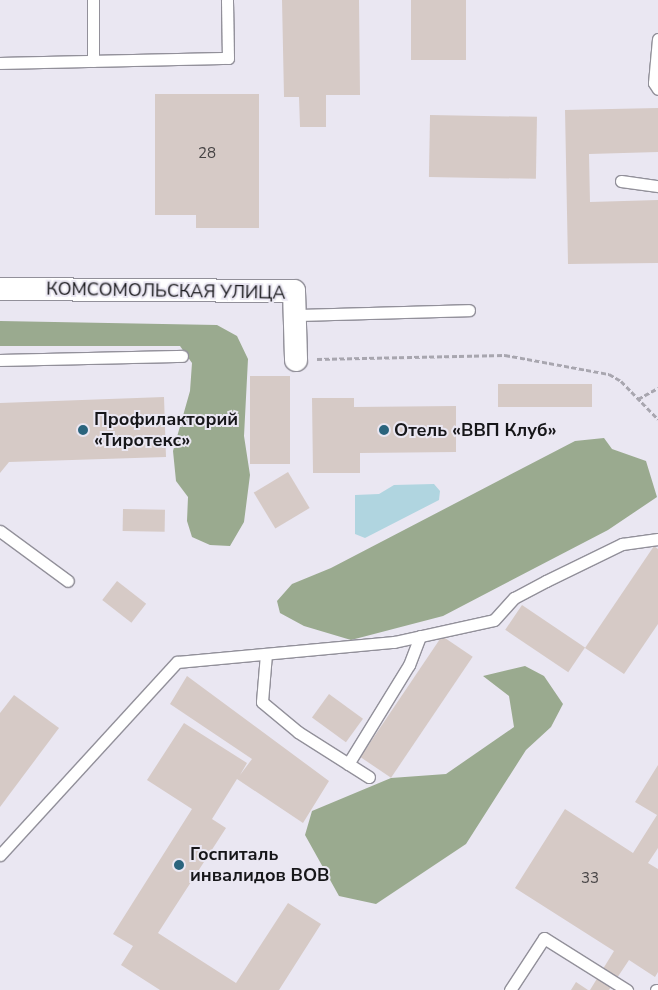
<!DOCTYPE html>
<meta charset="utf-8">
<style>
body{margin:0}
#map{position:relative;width:658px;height:990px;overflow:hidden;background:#eae7f2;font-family:"Nunito Sans",sans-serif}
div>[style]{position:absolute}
.forest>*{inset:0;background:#9aaa8f}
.water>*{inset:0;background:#b0d5e0}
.building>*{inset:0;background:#d6cac6;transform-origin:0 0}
.path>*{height:3px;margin-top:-1.5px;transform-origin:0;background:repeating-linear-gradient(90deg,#a8a6af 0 5px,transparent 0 7.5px)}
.roads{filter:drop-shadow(1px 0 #92909a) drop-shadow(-1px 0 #92909a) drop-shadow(0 1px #92909a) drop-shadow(0 -1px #92909a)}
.lane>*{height:11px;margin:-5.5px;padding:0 5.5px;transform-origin:5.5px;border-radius:5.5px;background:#fff}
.street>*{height:22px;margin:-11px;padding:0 11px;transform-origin:11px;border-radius:11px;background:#fff}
.dots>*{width:14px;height:14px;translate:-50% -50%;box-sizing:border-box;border:2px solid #eae7f2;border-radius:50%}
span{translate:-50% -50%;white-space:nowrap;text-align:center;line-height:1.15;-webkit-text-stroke:4px #eae7f2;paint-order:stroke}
.number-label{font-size:15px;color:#464344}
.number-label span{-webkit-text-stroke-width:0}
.street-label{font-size:18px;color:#161619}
.poi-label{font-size:18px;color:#161619;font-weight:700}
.left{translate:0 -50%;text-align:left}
</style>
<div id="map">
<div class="forest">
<i style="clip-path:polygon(0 321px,217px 325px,237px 336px,248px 359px,244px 436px,250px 475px,244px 522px,230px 546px,210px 545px,192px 537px,187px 521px,188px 497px,176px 481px,173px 451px,190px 391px,192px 363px,180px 346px,0 346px)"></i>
<i style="clip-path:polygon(604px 438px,612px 449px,646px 461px,657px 497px,608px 530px,443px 616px,351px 640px,304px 626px,280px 613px,277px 601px,292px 584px,331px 568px,575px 441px)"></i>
<i style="clip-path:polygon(525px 666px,544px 676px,563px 704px,551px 727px,526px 750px,466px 844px,376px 904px,339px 896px,305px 835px,312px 811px,391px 778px,446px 774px,514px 727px,509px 696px,483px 676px)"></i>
</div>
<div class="water">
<i style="clip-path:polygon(434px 484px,440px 491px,439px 500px,365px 538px,355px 534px,355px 495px,379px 494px,394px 485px)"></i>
</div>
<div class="building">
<i style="clip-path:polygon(282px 0,359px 0,360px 95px,326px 95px,326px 127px,300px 127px,299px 97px,284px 97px)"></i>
<i style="left:411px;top:0;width:55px;height:60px"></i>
<i style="clip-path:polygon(155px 94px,259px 94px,259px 228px,196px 228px,196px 215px,155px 215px)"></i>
<i style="clip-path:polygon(658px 108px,658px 152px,589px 154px,590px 202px,658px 200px,658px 263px,568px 264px,565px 110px)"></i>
<i style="left:430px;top:115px;width:107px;height:62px;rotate:1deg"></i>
<i style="left:250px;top:376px;width:40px;height:88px"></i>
<i style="left:592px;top:384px;width:23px;height:94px;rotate:90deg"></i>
<i style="clip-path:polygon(164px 397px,166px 457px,9px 462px,0 473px,0 403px)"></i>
<i style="clip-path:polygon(312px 398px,354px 398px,354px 407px,456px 406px,456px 452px,360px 453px,360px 473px,313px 473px)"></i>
<i style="left:288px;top:472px;width:42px;height:40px;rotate:59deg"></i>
<i style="left:123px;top:509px;width:42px;height:22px;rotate:1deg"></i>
<i style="clip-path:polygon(654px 546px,658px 549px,658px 624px,624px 674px,585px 648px)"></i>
<i style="left:117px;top:581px;width:37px;height:24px;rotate:38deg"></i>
<i style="left:522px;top:605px;width:76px;height:30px;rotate:34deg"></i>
<i style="left:442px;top:636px;width:37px;height:146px;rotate:34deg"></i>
<i style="clip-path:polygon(187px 676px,329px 781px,303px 823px,237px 779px,212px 819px,226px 828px,158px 933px,236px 983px,288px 903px,321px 924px,279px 990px,160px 990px,121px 965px,133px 946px,113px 934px,192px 809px,147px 780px,184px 723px,247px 763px,240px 775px,252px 759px,170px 704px)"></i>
<i style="left:329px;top:694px;width:42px;height:29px;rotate:36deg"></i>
<i style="clip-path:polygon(14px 695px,59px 728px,0 807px,0 713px)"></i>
<i style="clip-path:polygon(658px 765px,658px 848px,648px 863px,658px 869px,658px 972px,655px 977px,629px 960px,609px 990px,590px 990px,614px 951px,515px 888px,565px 809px,633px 853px,657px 815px,635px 802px)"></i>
<i style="clip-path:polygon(576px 982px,588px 990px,571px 990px)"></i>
</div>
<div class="path">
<i style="left:317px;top:359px;width:188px;rotate:-1.2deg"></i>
<i style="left:505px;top:355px;width:106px;rotate:10.4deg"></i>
<i style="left:609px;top:374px;width:14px;rotate:30deg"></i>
<i style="left:621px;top:381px;width:53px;rotate:45.8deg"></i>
<i style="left:638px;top:399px;width:23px;rotate:-29deg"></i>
</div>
<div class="roads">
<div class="lane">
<i style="left:93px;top:0;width:61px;rotate:90deg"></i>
<i style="left:658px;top:39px;width:44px;rotate:95.2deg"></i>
<i style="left:654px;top:83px;width:7px;rotate:56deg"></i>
<i style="left:0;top:63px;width:228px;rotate:-1.3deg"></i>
<i style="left:228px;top:58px;width:58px;rotate:-91deg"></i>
<i style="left:621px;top:181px;width:37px;rotate:8deg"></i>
<i style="left:295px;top:315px;width:174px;rotate:-1.6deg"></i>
<i style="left:0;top:360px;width:182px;rotate:-1.3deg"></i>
<i style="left:0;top:531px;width:84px;rotate:36.3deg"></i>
<i style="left:266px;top:654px;width:48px;rotate:94.8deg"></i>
<i style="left:262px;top:702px;width:47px;rotate:39.8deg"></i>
<i style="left:298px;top:732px;width:84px;rotate:32.4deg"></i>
<i style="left:348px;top:764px;width:116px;rotate:-58.4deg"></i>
<i style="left:409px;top:665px;width:31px;rotate:-69deg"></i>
<i style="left:0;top:855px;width:262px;rotate:-47.5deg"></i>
<i style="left:177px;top:662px;width:218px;rotate:-5.3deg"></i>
<i style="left:394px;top:642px;width:102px;rotate:-12.4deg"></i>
<i style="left:494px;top:620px;width:30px;rotate:-48deg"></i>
<i style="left:514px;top:598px;width:36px;rotate:-28deg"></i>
<i style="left:546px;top:581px;width:85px;rotate:-26deg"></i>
<i style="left:622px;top:544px;width:36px;rotate:-8deg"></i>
<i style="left:510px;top:990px;width:62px;rotate:-56.8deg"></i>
<i style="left:544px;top:938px;width:98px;rotate:32.1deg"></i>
<i style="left:656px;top:990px;width:2px"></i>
</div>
<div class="street">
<i style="left:0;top:289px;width:294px;rotate:0.4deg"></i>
<i style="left:294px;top:291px;width:69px;rotate:88.3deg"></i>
</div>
</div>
<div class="dots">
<i style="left:83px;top:430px;background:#2a647d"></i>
<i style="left:384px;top:430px;background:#2a647d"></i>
<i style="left:179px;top:865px;background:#2a647d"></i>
</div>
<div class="number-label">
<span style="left:207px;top:154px">28</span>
<span style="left:590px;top:879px">33</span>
</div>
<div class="street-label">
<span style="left:166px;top:291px;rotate:1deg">КОМСОМОЛЬСКАЯ УЛИЦА</span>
</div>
<div class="poi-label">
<span class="left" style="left:94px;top:430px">Профилакторий<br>«Тиротекс»</span>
<span class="left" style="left:394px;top:430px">Отель «ВВП Клуб»</span>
<span class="left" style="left:190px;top:865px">Госпиталь<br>инвалидов ВОВ</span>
</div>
</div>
